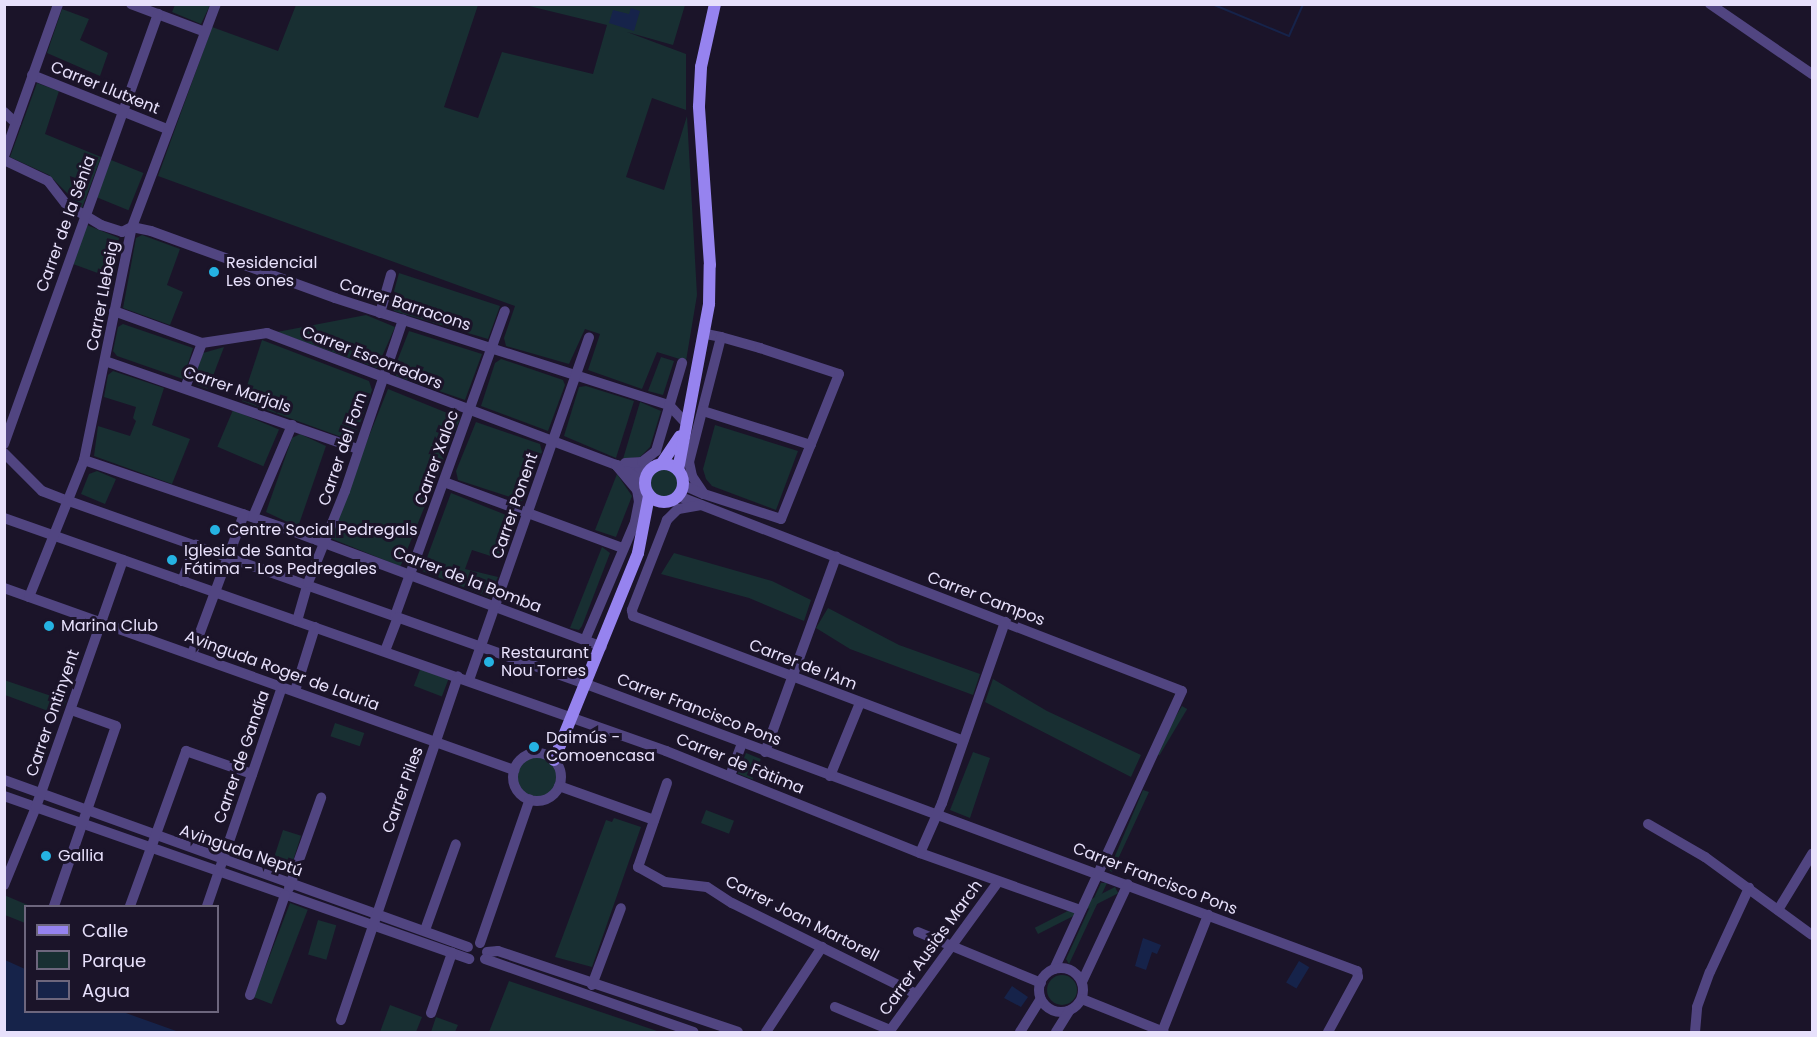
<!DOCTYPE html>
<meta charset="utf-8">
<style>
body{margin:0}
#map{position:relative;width:1817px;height:1037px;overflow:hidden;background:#1b1429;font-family:Poppins,sans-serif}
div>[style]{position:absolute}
.green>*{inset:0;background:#182f32;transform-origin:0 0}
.round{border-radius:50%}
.water>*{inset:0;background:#16234a;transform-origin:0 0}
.stream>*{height:2px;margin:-1px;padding:0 1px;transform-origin:1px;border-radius:1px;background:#16234a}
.street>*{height:10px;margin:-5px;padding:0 5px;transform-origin:5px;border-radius:5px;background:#514581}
.street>.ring{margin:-5px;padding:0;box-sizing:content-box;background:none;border:10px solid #514581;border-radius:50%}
.secondary>*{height:12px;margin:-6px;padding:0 6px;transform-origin:6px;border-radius:6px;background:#9683ef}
.secondary>.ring{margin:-6px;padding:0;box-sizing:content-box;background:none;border:12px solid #9683ef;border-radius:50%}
.dots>*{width:16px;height:16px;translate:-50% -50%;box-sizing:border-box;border:3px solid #1b1429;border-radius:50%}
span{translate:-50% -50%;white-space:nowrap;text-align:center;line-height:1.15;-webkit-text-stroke:6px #1b1429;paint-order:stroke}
.street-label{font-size:16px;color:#e7e0fb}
.poi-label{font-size:16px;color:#e7e0fb}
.left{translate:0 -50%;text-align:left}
.frame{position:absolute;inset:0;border:6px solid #e7e0fb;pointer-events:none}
.legend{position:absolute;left:24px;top:905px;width:195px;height:108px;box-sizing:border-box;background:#1b1429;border:2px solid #6d667d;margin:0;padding:8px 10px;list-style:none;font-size:18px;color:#e7e0fb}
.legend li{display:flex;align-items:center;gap:12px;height:30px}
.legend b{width:30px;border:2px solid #6d667d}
</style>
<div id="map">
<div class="green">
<i style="clip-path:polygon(175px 5px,175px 4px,210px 5px,201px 24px,172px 12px)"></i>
<i style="clip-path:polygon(296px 5px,478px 5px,444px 107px,478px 118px,502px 52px,593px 74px,607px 25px,525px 5px,685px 5px,673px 45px,627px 32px,686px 54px,686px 110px,652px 98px,626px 177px,664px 190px,687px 116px,697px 295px,686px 361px,657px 352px,642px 389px,588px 370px,600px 334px,585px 329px,569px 364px,506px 346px,504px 338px,515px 306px,158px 176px,212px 27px,278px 51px)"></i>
<i style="clip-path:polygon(62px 9px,89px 19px,80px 40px,108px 53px,100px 76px,47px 53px)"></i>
<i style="clip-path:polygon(37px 83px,59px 91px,45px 134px,101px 157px,82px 208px,49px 175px,10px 157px)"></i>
<i style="left:111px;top:160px;width:35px;height:40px;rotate:22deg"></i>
<i style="clip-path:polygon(87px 225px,119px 238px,114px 279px,73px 264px)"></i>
<i style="clip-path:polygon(142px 235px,180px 249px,167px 285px,183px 292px,170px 325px,123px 308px,136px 238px)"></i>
<i style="clip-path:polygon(399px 273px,500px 306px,488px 339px,394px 311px,391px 302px)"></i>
<i style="clip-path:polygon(366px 315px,395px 327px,377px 368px,277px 332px)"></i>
<i style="clip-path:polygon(123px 324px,193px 348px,183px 379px,117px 356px,113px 351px,118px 327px)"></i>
<i style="clip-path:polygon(409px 331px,482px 354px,465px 400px,396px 376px,394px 369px)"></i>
<i style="clip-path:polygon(262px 340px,369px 381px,372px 390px,355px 437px,347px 439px,242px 401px)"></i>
<i style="clip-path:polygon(224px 347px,208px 389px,197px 385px,193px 379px,203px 353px)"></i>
<i style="clip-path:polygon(661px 357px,674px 361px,663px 395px,648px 391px)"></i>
<i style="clip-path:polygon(501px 359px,563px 380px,565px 385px,548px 431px,481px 406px,495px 363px)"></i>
<i style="clip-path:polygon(113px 371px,164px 388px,152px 425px,190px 439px,172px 484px,94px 456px,98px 426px,130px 436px,136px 421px,133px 418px,136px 407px,104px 397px,108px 375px)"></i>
<i style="clip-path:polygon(586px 386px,634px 401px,616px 458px,564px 436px,579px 387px)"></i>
<i style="left:388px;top:389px;width:78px;height:160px;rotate:22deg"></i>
<i style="clip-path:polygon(640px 402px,661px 411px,650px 447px,640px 457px,623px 459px)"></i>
<i style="left:233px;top:410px;width:50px;height:40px;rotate:23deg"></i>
<i style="clip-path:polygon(476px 422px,540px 444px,542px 452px,522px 501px,458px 480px,456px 471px)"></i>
<i style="clip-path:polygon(715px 425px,798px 451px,776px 510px,712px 486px,706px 479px,703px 469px)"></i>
<i style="clip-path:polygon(300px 434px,326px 446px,298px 527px,266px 512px,292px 438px)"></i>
<i class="round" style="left:645px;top:464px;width:38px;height:38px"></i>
<i style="clip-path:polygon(97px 471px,116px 479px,105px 504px,81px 494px,89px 474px)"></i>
<i style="clip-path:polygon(617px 474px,632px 496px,616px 537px,595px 530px)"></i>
<i style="clip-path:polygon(451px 493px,516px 519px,503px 560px,472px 550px,465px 569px,498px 577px,489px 597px,422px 571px)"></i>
<i style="clip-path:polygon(602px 547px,610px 553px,582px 626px,579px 630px,570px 628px)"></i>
<i style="clip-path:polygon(674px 553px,772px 581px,811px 600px,804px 621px,749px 598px,661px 574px)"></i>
<i style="clip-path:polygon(828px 608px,899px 645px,980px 674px,973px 695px,850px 649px,816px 628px)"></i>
<i style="left:421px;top:667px;width:30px;height:20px;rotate:21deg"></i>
<i style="clip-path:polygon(993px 679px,1047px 711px,1141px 755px,1131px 777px,985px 702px)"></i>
<i style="clip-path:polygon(4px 680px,66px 701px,59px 715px,5px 695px)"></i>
<i style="left:1182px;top:706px;width:6px;height:54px;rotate:31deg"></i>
<i style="left:335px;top:723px;width:31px;height:14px;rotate:19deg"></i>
<i style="clip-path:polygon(973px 752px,990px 758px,970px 818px,950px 810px)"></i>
<i style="left:746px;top:753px;width:16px;height:22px;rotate:22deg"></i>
<i class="round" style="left:513px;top:753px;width:48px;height:48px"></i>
<i style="clip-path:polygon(1143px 790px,1149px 792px,1112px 872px,1109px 870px)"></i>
<i style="left:706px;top:810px;width:30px;height:14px;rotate:21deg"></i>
<i style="clip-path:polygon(614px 818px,641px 827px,592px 967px,555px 957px,606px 820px,612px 822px)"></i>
<i style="left:283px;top:830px;width:19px;height:40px;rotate:18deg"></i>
<i style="clip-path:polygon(1101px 883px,1107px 883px,1069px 964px,1066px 959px)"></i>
<i style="left:1115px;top:887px;width:7px;height:90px;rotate:63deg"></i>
<i style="clip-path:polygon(4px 895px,30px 906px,26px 906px,25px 923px,5px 915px)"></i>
<i style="left:290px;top:903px;width:19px;height:101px;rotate:21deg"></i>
<i style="left:318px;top:920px;width:19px;height:36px;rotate:16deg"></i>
<i class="round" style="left:1047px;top:975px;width:30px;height:30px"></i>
<i style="clip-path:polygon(509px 981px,660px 1032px,489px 1032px)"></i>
<i style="clip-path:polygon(390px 1005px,422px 1017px,416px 1032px,380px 1032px)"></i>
<i style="clip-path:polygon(436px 1017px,458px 1025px,455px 1032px,431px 1032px)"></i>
</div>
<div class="water">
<i style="clip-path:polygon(631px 8px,640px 11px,634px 31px,609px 23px,613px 10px,629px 14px)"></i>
<i style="clip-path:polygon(1143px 938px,1161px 945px,1157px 954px,1152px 952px,1146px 970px,1135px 966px)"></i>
<i style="clip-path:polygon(5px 960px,25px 969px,26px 1012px,123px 1012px,179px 1032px,5px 1032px)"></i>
<i style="left:1299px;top:961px;width:12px;height:25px;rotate:31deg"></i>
<i style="clip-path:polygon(1012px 986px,1028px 997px,1021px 1007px,1004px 998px)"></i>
</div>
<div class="stream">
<i style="left:1212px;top:4px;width:83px;rotate:22.6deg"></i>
<i style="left:1289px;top:36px;width:35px;rotate:-66deg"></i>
</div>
<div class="street">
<i style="left:131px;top:4px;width:79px;rotate:20.7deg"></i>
<i style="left:1710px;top:4px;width:124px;rotate:34.5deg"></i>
<i style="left:32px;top:75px;width:145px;rotate:21.8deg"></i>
<i style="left:4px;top:112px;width:16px;rotate:43deg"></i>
<i style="left:4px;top:156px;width:161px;rotate:-70.4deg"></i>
<i style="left:4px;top:160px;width:49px;rotate:25.5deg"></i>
<i style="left:48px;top:181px;width:29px;rotate:52deg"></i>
<i style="left:66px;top:204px;width:41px;rotate:31deg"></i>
<i style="left:101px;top:225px;width:22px;rotate:18deg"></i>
<i style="left:122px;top:232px;width:11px;rotate:-27deg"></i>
<i style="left:132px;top:227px;width:19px;rotate:12deg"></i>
<i style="left:151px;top:231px;width:196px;rotate:20deg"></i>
<i style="left:335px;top:298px;width:351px;rotate:17.8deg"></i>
<i style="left:669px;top:405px;width:23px;rotate:47deg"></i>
<i style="left:114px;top:311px;width:94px;rotate:20deg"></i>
<i style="left:202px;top:343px;width:66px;rotate:-8.7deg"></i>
<i style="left:267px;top:333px;width:373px;rotate:20.7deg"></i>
<i style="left:616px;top:465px;width:24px;rotate:12deg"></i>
<i style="left:639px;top:470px;width:15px;rotate:-16deg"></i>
<i style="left:380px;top:313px;width:40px;rotate:-74deg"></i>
<i style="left:706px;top:334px;width:15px;rotate:11deg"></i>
<i style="left:721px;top:337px;width:41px;rotate:15.8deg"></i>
<i style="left:760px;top:348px;width:83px;rotate:18.2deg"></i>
<i style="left:839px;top:374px;width:156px;rotate:111.8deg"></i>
<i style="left:781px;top:519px;width:81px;rotate:-162deg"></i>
<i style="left:704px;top:494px;width:22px;rotate:-124deg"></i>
<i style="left:692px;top:476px;width:14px;rotate:-102deg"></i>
<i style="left:689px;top:462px;width:129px;rotate:-75.6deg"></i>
<i style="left:105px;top:361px;width:268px;rotate:19.2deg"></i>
<i style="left:185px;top:388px;width:48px;rotate:-69.3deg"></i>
<i style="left:703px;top:411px;width:113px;rotate:17.5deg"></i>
<i style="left:4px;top:444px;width:457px;rotate:-70.3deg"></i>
<i style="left:4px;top:453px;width:54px;rotate:45deg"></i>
<i style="left:42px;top:491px;width:26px;rotate:21deg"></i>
<i style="left:66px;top:500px;width:552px;rotate:19.49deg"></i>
<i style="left:586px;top:684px;width:823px;rotate:20.42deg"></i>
<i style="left:1357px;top:971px;width:6px;rotate:81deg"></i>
<i style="left:1358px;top:977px;width:63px;rotate:118.6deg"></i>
<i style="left:84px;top:460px;width:214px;rotate:18.8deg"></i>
<i style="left:287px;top:529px;width:336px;rotate:20.5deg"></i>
<i style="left:625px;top:463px;width:17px;rotate:-3deg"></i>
<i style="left:642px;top:462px;width:18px;rotate:-38deg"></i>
<i style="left:656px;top:451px;width:92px;rotate:-73.5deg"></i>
<i style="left:627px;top:471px;width:21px;rotate:37deg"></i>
<i style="left:444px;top:482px;width:190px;rotate:20.3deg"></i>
<i style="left:683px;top:485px;width:22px;rotate:24deg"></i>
<i style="left:678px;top:496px;width:540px;rotate:21.15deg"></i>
<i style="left:1182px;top:691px;width:306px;rotate:114.7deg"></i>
<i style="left:701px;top:505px;width:23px;rotate:170deg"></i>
<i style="left:678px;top:509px;width:16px;rotate:135deg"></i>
<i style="left:667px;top:520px;width:97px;rotate:111.3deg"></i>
<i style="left:632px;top:610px;width:6px;rotate:81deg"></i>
<i style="left:633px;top:616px;width:353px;rotate:20.7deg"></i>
<i style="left:253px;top:517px;width:100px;rotate:-67deg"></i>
<i style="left:4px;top:518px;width:702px;rotate:19.39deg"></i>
<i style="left:666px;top:751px;width:274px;rotate:21.9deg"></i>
<i style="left:920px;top:853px;width:170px;rotate:19.6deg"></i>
<i style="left:182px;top:581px;width:39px;rotate:-69deg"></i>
<i style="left:4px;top:588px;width:542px;rotate:19.64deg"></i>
<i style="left:29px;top:597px;width:148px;rotate:-68.1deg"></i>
<i style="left:84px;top:460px;width:238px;rotate:-78.4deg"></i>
<i style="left:132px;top:227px;width:238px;rotate:-69.4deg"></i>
<i style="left:395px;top:616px;width:324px;rotate:-70.2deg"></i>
<i style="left:297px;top:621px;width:40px;rotate:-74deg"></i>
<i style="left:308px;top:583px;width:99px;rotate:-68.1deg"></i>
<i style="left:345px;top:491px;width:181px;rotate:-71.3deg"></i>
<i style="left:585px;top:640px;width:128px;rotate:-67deg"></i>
<i style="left:635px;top:522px;width:20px;rotate:-79deg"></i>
<i style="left:639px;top:502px;width:12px;rotate:-99deg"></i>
<i style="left:637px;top:490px;width:33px;rotate:-130deg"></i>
<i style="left:385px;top:651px;width:36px;rotate:-69deg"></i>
<i style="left:192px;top:654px;width:149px;rotate:-69.6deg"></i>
<i style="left:469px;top:680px;width:363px;rotate:-70.7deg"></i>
<i style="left:295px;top:691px;width:67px;rotate:-72.6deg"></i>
<i style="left:765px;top:752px;width:208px;rotate:-70deg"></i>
<i class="ring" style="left:513px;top:753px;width:38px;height:38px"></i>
<i style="left:730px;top:776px;width:35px;rotate:-70deg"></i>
<i style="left:830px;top:776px;width:79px;rotate:-67.7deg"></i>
<i style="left:4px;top:780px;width:493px;rotate:19.8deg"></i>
<i style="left:667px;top:783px;width:89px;rotate:109deg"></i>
<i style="left:638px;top:867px;width:31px;rotate:29deg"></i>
<i style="left:665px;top:882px;width:42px;rotate:6.8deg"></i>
<i style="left:707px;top:887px;width:30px;rotate:33deg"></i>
<i style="left:732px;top:903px;width:205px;rotate:26.3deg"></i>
<i style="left:559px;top:786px;width:101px;rotate:19.7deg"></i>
<i style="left:4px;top:796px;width:493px;rotate:19.3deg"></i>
<i style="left:1648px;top:824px;width:66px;rotate:30.1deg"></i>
<i style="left:1705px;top:857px;width:132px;rotate:36.1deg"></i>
<i style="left:920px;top:853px;width:55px;rotate:-66.3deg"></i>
<i style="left:942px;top:803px;width:192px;rotate:-70.8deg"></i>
<i style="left:4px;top:885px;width:84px;rotate:-67.7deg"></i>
<i style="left:36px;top:807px;width:262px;rotate:-70.6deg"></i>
<i style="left:289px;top:888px;width:96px;rotate:-70.4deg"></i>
<i style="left:54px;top:906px;width:190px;rotate:-71deg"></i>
<i style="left:116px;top:726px;width:48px;rotate:-160.4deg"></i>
<i style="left:130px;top:906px;width:165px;rotate:-70.1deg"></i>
<i style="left:186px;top:751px;width:70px;rotate:19.2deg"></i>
<i style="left:207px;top:906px;width:231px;rotate:-71.1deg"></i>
<i style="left:1778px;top:910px;width:66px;rotate:-58.7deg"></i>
<i style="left:425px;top:930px;width:91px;rotate:-70.2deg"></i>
<i style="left:918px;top:932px;width:133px;rotate:22.5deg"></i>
<i style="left:480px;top:943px;width:152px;rotate:-70.9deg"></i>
<i style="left:487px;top:952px;width:11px;rotate:-5deg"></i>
<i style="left:498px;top:951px;width:253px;rotate:18.6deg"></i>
<i style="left:485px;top:959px;width:221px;rotate:19.3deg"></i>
<i class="ring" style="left:1039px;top:968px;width:34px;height:34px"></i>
<i style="left:1082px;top:982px;width:108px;rotate:-64.9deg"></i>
<i style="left:592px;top:985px;width:82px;rotate:-69.4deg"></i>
<i style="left:250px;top:995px;width:106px;rotate:-70.7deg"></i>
<i style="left:1082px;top:999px;width:88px;rotate:21.9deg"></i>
<i style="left:835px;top:1007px;width:60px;rotate:22.7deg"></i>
<i style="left:431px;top:1013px;width:64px;rotate:-70.7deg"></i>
<i style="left:341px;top:1020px;width:363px;rotate:-71.2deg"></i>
<i style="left:766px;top:1032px;width:102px;rotate:-56.6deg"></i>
<i style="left:889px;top:1032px;width:185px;rotate:-54deg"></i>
<i style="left:1020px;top:1032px;width:39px;rotate:-58deg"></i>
<i style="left:1056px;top:1032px;width:25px;rotate:-58deg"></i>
<i style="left:1162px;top:1032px;width:126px;rotate:-68.5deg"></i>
<i style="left:1695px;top:1032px;width:25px;rotate:-85deg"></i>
<i style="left:1697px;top:1007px;width:37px;rotate:-70deg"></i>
<i style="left:1710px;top:972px;width:93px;rotate:-65.1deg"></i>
</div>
<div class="secondary">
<i style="left:662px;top:463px;width:32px;rotate:-56deg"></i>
<i class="ring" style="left:645px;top:464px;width:26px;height:26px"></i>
<i style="left:678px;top:470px;width:169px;rotate:-79.4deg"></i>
<i style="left:709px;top:304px;width:39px;rotate:-89deg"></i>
<i style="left:710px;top:265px;width:159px;rotate:-94deg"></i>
<i style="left:699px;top:106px;width:39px;rotate:-87deg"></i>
<i style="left:701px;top:67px;width:65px;rotate:-77.5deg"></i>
<i style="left:554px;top:760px;width:223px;rotate:-67.9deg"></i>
<i style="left:638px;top:553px;width:58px;rotate:-79.1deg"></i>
</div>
<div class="dots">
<i style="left:214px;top:272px;background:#25b2e2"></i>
<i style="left:215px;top:530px;background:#25b2e2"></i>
<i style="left:172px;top:560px;background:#25b2e2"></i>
<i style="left:49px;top:626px;background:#25b2e2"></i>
<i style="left:489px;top:662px;background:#25b2e2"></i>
<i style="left:534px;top:747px;background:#25b2e2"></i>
<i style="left:46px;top:856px;background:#25b2e2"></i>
</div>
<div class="street-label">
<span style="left:105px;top:88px;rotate:22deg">Carrer Llutxent</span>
<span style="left:66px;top:224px;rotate:-70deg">Carrer de la Sénia</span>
<span style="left:103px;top:296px;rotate:-79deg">Carrer Llebeig</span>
<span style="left:405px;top:305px;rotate:18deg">Carrer Barracons</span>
<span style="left:372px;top:358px;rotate:21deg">Carrer Escorredors</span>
<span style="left:237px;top:390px;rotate:19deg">Carrer Marjals</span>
<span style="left:343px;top:449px;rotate:-71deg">Carrer del Forn</span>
<span style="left:437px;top:458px;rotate:-70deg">Carrer Xaloc</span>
<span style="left:515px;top:506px;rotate:-71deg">Carrer Ponent</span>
<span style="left:467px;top:580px;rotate:21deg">Carrer de la Bomba</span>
<span style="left:986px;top:599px;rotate:21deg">Carrer Campos</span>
<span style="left:803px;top:665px;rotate:21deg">Carrer de l'Am</span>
<span style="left:282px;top:671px;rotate:20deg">Avinguda Roger de Lauria</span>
<span style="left:699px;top:710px;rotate:21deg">Carrer Francisco Pons</span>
<span style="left:53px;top:713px;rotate:-71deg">Carrer Ontinyent</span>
<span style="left:242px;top:757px;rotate:-71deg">Carrer de Gandía</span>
<span style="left:740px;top:764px;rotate:22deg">Carrer de Fàtima</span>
<span style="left:403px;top:790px;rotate:-70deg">Carrer Piles</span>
<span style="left:241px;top:851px;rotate:19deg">Avinguda Neptú</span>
<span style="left:1155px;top:879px;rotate:21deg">Carrer Francisco Pons</span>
<span style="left:802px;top:919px;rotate:27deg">Carrer Joan Martorell</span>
<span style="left:931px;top:948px;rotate:-54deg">Carrer Ausiàs March</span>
</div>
<div class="poi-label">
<span class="left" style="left:226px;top:272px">Residencial<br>Les ones</span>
<span class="left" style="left:227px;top:530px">Centre Social Pedregals</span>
<span class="left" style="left:184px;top:560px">Iglesia de Santa<br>Fátima - Los Pedregales</span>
<span class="left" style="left:61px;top:626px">Marina Club</span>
<span class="left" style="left:501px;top:662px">Restaurant<br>Nou Torres</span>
<span class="left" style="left:546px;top:747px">Daimús -<br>Comoencasa</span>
<span class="left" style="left:58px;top:856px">Gallia</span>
</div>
<div class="frame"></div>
<ul class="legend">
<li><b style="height:8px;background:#9683ef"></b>Calle</li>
<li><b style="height:16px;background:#182f32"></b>Parque</li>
<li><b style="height:16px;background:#16234a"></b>Agua</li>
</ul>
</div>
